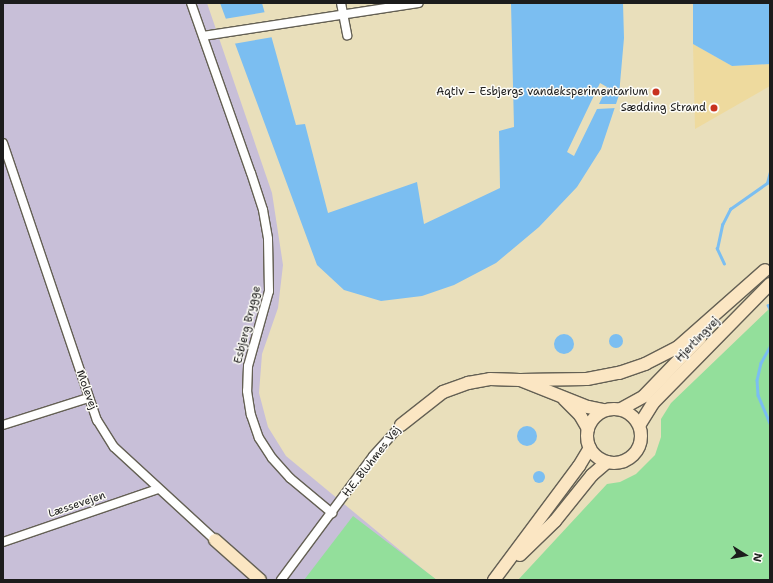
<!DOCTYPE html>
<meta charset="utf-8">
<style>
body{margin:0}
#map{position:relative;width:773px;height:583px;overflow:hidden;background:#e9dfbb;font-family:"Shantell Sans",sans-serif}
div>[style]{position:absolute}
.industrial>*{inset:0;background:#c8bfd8}
.green>*{inset:0;background:#93df9b}
.sand>*{inset:0;background:#eeda9e}
.water>*{inset:0;background:#7bbef1}
.round{border-radius:50%}
.pier>*{inset:0;background:#e9dfbb}
.stream>*{height:2.5px;margin:-1.25px;padding:0 1.25px;transform-origin:1.25px;border-radius:1.25px;background:#7bbef1}
.roads{filter:drop-shadow(1px 0 #646054) drop-shadow(-1px 0 #646054) drop-shadow(0 1px #646054) drop-shadow(0 -1px #646054)}
.street>*{height:8px;margin:-4px;padding:0 4px;transform-origin:4px;border-radius:4px;background:#fff}
.secondary>*{height:12px;margin:-6px;padding:0 6px;transform-origin:6px;border-radius:6px;background:#fbe6c3}
.secondary>.ring{margin:-6px;padding:0;box-sizing:content-box;background:none;border:12px solid #fbe6c3;border-radius:50%}
.dots>*{width:11px;height:11px;translate:-50% -50%;box-sizing:border-box;border:2px solid #fdfcf7;border-radius:50%}
span{translate:-50% -50%;white-space:nowrap;text-align:center;line-height:1.15;-webkit-text-stroke:3px #fdfcf7;paint-order:stroke}
.poi-label{font-size:11px;color:#1c1c1c}
.right{translate:-100% -50%;text-align:right}
.street-label{font-size:11px;color:#1c1c1c}
.frame{position:absolute;inset:0;border:4px solid #1c1c1c;pointer-events:none}
.north{position:absolute;left:725px;top:535px;width:40px;height:40px;-webkit-text-stroke:3px #fdfcf7;paint-order:stroke;rotate:101deg;font-size:11px;font-weight:700;line-height:16px;text-align:center;color:#1c1c1c}
.north::after{content:'';display:block;margin:auto;width:14px;height:18px;background:#1c1c1c;clip-path:polygon(50% 0,100% 100%,50% 72%,0 100%)}
</style>
<div id="map">
<div class="industrial">
<i style="clip-path:polygon(3px 3px,207px 3px,272px 193px,283px 265px,278px 308px,262px 354px,259px 393px,268px 427px,286px 456px,436px 580px,3px 580px)"></i>
</div>
<div class="green">
<i style="clip-path:polygon(770px 308px,770px 580px,518px 580px,607px 484px,620px 482px,636px 474px,655px 455px,661px 437px,661px 419px,671px 403px)"></i>
<i style="clip-path:polygon(353px 516px,437px 580px,304px 580px)"></i>
</div>
<div class="sand">
<i style="clip-path:polygon(693px 44px,732px 66px,770px 64px,770px 86px,695px 129px)"></i>
</div>
<div class="water">
<i style="clip-path:polygon(220px 3px,262px 3px,296px 125px,305px 124px,328px 213px,417px 182px,424px 224px,500px 188px,499px 131px,514px 127px,511px 4px,623px 3px,624px 38px,619px 95px,601px 149px,577px 187px,539px 227px,496px 263px,454px 285px,422px 296px,381px 301px,344px 290px,317px 265px)"></i>
<i style="clip-path:polygon(693px 3px,770px 3px,770px 64px,732px 66px,693px 44px)"></i>
<i class="round" style="left:609px;top:334px;width:14px;height:14px"></i>
<i class="round" style="left:554px;top:334px;width:20px;height:20px"></i>
<i class="round" style="left:517px;top:426px;width:20px;height:20px"></i>
<i class="round" style="left:533px;top:471px;width:12px;height:12px"></i>
</div>
<div class="pier">
<i style="clip-path:polygon(266px 12px,273px 37px,233px 44px,224px 19px)"></i>
<i style="clip-path:polygon(600px 83px,607px 87px,599px 104px,618px 104px,616px 108px,597px 109px,574px 156px,567px 152px)"></i>
</div>
<div class="stream">
<i style="left:724px;top:264px;width:17px;rotate:-115deg"></i>
<i style="left:717px;top:249px;width:25px;rotate:-78deg"></i>
<i style="left:722px;top:225px;width:18px;rotate:-63deg"></i>
<i style="left:730px;top:209px;width:45px;rotate:-35.1deg"></i>
<i style="left:767px;top:183px;width:11px;rotate:-75deg"></i>
<i style="left:768px;top:305px;width:4px;rotate:63deg"></i>
<i style="left:770px;top:347px;width:18px;rotate:119deg"></i>
<i style="left:761px;top:363px;width:17px;rotate:103deg"></i>
<i style="left:757px;top:380px;width:15px;rotate:86deg"></i>
<i style="left:758px;top:395px;width:30px;rotate:67deg"></i>
</div>
<div class="roads">
<div class="street">
<i style="left:191px;top:3px;width:180px;rotate:70.6deg"></i>
<i style="left:251px;top:173px;width:39px;rotate:72deg"></i>
<i style="left:263px;top:210px;width:29px;rotate:80deg"></i>
<i style="left:268px;top:239px;width:52px;rotate:88.9deg"></i>
<i style="left:269px;top:291px;width:78px;rotate:105.6deg"></i>
<i style="left:248px;top:366px;width:25px;rotate:92deg"></i>
<i style="left:247px;top:391px;width:24px;rotate:81deg"></i>
<i style="left:251px;top:415px;width:24px;rotate:71deg"></i>
<i style="left:259px;top:438px;width:24px;rotate:57deg"></i>
<i style="left:272px;top:458px;width:27px;rotate:48deg"></i>
<i style="left:290px;top:478px;width:55px;rotate:39.8deg"></i>
<i style="left:341px;top:3px;width:33px;rotate:79deg"></i>
<i style="left:203px;top:36px;width:218px;rotate:-8.7deg"></i>
<i style="left:3px;top:143px;width:293px;rotate:71.3deg"></i>
<i style="left:97px;top:420px;width:32px;rotate:58deg"></i>
<i style="left:114px;top:447px;width:137px;rotate:42.6deg"></i>
<i style="left:3px;top:425px;width:89px;rotate:-17.6deg"></i>
<i style="left:3px;top:542px;width:164px;rotate:-18.9deg"></i>
<i style="left:281px;top:580px;width:154px;rotate:-53.4deg"></i>
<i style="left:373px;top:456px;width:42px;rotate:-47.9deg"></i>
</div>
<div class="secondary">
<i style="left:520px;top:380px;width:67px;rotate:-0.9deg"></i>
<i style="left:587px;top:379px;width:33px;rotate:-11deg"></i>
<i style="left:619px;top:373px;width:28px;rotate:-19deg"></i>
<i style="left:645px;top:364px;width:37px;rotate:-27deg"></i>
<i style="left:678px;top:347px;width:116px;rotate:-41.5deg"></i>
<i style="left:564px;top:399px;width:23px;rotate:45deg"></i>
<i style="left:580px;top:415px;width:16px;rotate:60deg"></i>
<i class="ring" style="left:587px;top:409px;width:42px;height:42px"></i>
<i style="left:621px;top:409px;width:26px;rotate:-29deg"></i>
<i style="left:644px;top:396px;width:81px;rotate:-46deg"></i>
<i style="left:640px;top:424px;width:25px;rotate:-58deg"></i>
<i style="left:653px;top:403px;width:167px;rotate:-45.5deg"></i>
<i style="left:401px;top:425px;width:53px;rotate:-38.2deg"></i>
<i style="left:443px;top:392px;width:27px;rotate:-20deg"></i>
<i style="left:468px;top:383px;width:22px;rotate:-10deg"></i>
<i style="left:490px;top:379px;width:30px;rotate:2deg"></i>
<i style="left:520px;top:380px;width:73px;rotate:21.7deg"></i>
<i style="left:588px;top:407px;width:16px;rotate:11deg"></i>
<i style="left:215px;top:540px;width:60px;rotate:41.6deg"></i>
<i style="left:520px;top:555px;width:49px;rotate:-44.2deg"></i>
<i style="left:555px;top:521px;width:59px;rotate:-51.2deg"></i>
<i style="left:592px;top:475px;width:20px;rotate:-41deg"></i>
<i style="left:494px;top:580px;width:142px;rotate:-53.3deg"></i>
<i style="left:579px;top:466px;width:21px;rotate:-59deg"></i>
</div>
</div>
<div class="dots">
<i style="left:656px;top:92px;background:#c8321e"></i>
<i style="left:714px;top:108px;background:#c8321e"></i>
</div>
<div class="poi-label">
<span class="right" style="left:648px;top:92px">Aqtiv – Esbjergs vandeksperimentarium</span>
<span class="right" style="left:706px;top:108px">Sædding Strand</span>
</div>
<div class="street-label">
<span style="left:248px;top:325px;rotate:-76deg">Esbjerg Brygge</span>
<span style="left:698px;top:340px;rotate:-46deg">Hjertingvej</span>
<span style="left:86px;top:390px;rotate:70deg">Molevej</span>
<span style="left:372px;top:462px;rotate:-52deg">H.E. Bluhmes Vej</span>
<span style="left:77px;top:505px;rotate:-19deg">Læssevejen</span>
</div>
<div class="frame"></div>
<div class="north">N</div>
</div>
